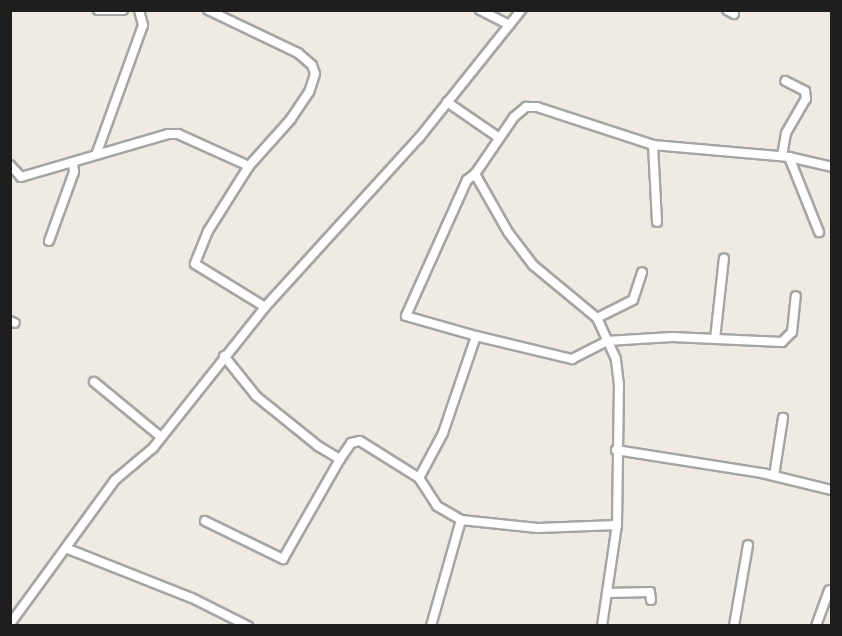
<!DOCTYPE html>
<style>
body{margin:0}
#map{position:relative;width:842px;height:636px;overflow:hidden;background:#efebe3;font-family:"PT Sans",sans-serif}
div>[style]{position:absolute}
.roads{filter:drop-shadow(2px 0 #a5a5a5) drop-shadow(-2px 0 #a5a5a5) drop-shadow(0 2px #a5a5a5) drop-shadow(0 -2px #a5a5a5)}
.street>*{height:8px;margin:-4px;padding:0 4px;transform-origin:4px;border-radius:4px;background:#fff}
span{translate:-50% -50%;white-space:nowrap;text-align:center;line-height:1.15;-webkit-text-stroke:5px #fff;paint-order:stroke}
.frame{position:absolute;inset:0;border:12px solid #1e1e1e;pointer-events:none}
</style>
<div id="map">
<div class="roads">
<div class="street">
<i style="left:98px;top:10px;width:25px"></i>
<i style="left:208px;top:10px;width:100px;rotate:25.5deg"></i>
<i style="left:298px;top:53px;width:18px;rotate:41deg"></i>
<i style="left:312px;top:65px;width:9px;rotate:72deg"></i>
<i style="left:315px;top:74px;width:19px;rotate:108deg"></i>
<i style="left:309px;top:92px;width:32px;rotate:124deg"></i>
<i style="left:291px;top:119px;width:63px;rotate:131.8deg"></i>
<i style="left:249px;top:166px;width:77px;rotate:122.2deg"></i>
<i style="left:208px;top:231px;width:35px;rotate:112deg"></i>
<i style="left:195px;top:264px;width:82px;rotate:31.6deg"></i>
<i style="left:480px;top:10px;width:33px;rotate:27deg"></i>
<i style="left:727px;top:10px;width:8px;rotate:30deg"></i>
<i style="left:447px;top:102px;width:62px;rotate:34.5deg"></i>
<i style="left:653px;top:145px;width:77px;rotate:87deg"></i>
<i style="left:96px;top:155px;width:138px;rotate:-70.1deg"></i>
<i style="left:143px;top:25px;width:16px;rotate:-105deg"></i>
<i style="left:782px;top:156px;width:23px;rotate:-80deg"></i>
<i style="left:786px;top:133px;width:39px;rotate:-60deg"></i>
<i style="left:806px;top:99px;width:8px;rotate:-97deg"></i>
<i style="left:805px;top:91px;width:22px;rotate:-153deg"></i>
<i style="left:789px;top:157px;width:81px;rotate:68.2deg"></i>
<i style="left:10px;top:165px;width:16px;rotate:47deg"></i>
<i style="left:21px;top:177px;width:153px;rotate:-16.3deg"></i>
<i style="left:168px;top:134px;width:10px"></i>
<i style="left:178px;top:134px;width:78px;rotate:24.3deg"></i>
<i style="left:475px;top:174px;width:10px;rotate:143deg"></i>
<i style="left:467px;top:180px;width:149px;rotate:114.2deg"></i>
<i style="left:406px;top:316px;width:73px;rotate:15.9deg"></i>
<i style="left:49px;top:241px;width:73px;rotate:-70.1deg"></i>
<i style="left:74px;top:172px;width:10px;rotate:-96deg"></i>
<i style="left:597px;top:318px;width:40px;rotate:-26.6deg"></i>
<i style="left:633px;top:300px;width:29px;rotate:-72deg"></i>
<i style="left:10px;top:321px;width:5px;rotate:22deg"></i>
<i style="left:715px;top:339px;width:81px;rotate:-83.7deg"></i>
<i style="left:224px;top:356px;width:51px;rotate:51.3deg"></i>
<i style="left:256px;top:396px;width:80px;rotate:38.9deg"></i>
<i style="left:318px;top:446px;width:26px;rotate:31deg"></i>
<i style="left:340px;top:459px;width:19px;rotate:-55deg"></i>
<i style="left:351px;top:443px;width:9px;rotate:-13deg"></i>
<i style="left:360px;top:441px;width:70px;rotate:32.1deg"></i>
<i style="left:419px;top:478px;width:51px;rotate:-61.9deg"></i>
<i style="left:443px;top:433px;width:102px;rotate:-71.2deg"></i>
<i style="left:476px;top:336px;width:99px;rotate:13.5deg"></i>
<i style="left:572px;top:359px;width:39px;rotate:-27deg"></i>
<i style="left:607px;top:341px;width:65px;rotate:-3.5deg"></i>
<i style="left:672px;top:337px;width:110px;rotate:2.6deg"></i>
<i style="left:782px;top:342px;width:14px;rotate:-45deg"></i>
<i style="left:792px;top:332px;width:36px;rotate:-84deg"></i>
<i style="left:94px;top:382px;width:87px;rotate:39.4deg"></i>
<i style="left:616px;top:450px;width:148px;rotate:9deg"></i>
<i style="left:762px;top:473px;width:72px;rotate:13.7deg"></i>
<i style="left:774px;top:476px;width:59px;rotate:-81.2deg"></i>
<i style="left:419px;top:478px;width:33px;rotate:57deg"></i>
<i style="left:437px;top:506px;width:28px;rotate:30deg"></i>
<i style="left:461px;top:520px;width:77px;rotate:5.9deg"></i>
<i style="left:538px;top:528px;width:79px;rotate:-2.2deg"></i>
<i style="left:205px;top:521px;width:87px;rotate:26deg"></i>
<i style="left:283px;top:559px;width:115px;rotate:-60.3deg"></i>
<i style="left:68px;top:549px;width:133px;rotate:21.6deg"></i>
<i style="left:192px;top:598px;width:63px;rotate:26.6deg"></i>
<i style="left:607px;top:593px;width:43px;rotate:-1.3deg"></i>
<i style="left:650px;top:592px;width:8px;rotate:83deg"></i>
<i style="left:10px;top:624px;width:178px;rotate:-53.9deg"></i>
<i style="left:115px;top:480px;width:50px;rotate:-40.1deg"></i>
<i style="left:153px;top:448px;width:180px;rotate:-51.5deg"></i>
<i style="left:265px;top:307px;width:229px;rotate:-47.7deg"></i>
<i style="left:419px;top:138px;width:164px;rotate:-51.4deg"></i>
<i style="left:431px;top:626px;width:110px;rotate:-74.2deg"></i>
<i style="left:602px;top:626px;width:102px;rotate:-81.6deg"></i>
<i style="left:617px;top:525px;width:140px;rotate:-89.2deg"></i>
<i style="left:619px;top:385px;width:26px;rotate:-97deg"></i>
<i style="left:616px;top:359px;width:45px;rotate:-114.9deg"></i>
<i style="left:597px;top:318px;width:83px;rotate:-140.4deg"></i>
<i style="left:533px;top:265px;width:41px;rotate:-127.1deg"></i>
<i style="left:508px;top:232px;width:67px;rotate:-119.6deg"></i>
<i style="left:475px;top:174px;width:69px;rotate:-55.6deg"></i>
<i style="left:514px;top:117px;width:16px;rotate:-40deg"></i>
<i style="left:526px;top:107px;width:11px"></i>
<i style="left:537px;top:107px;width:122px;rotate:18.1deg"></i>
<i style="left:653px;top:145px;width:137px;rotate:5deg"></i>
<i style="left:789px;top:157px;width:44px;rotate:13.1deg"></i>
<i style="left:734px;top:626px;width:82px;rotate:-80.2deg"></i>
<i style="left:816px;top:626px;width:38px;rotate:-70deg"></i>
</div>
</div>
<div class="frame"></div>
</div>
